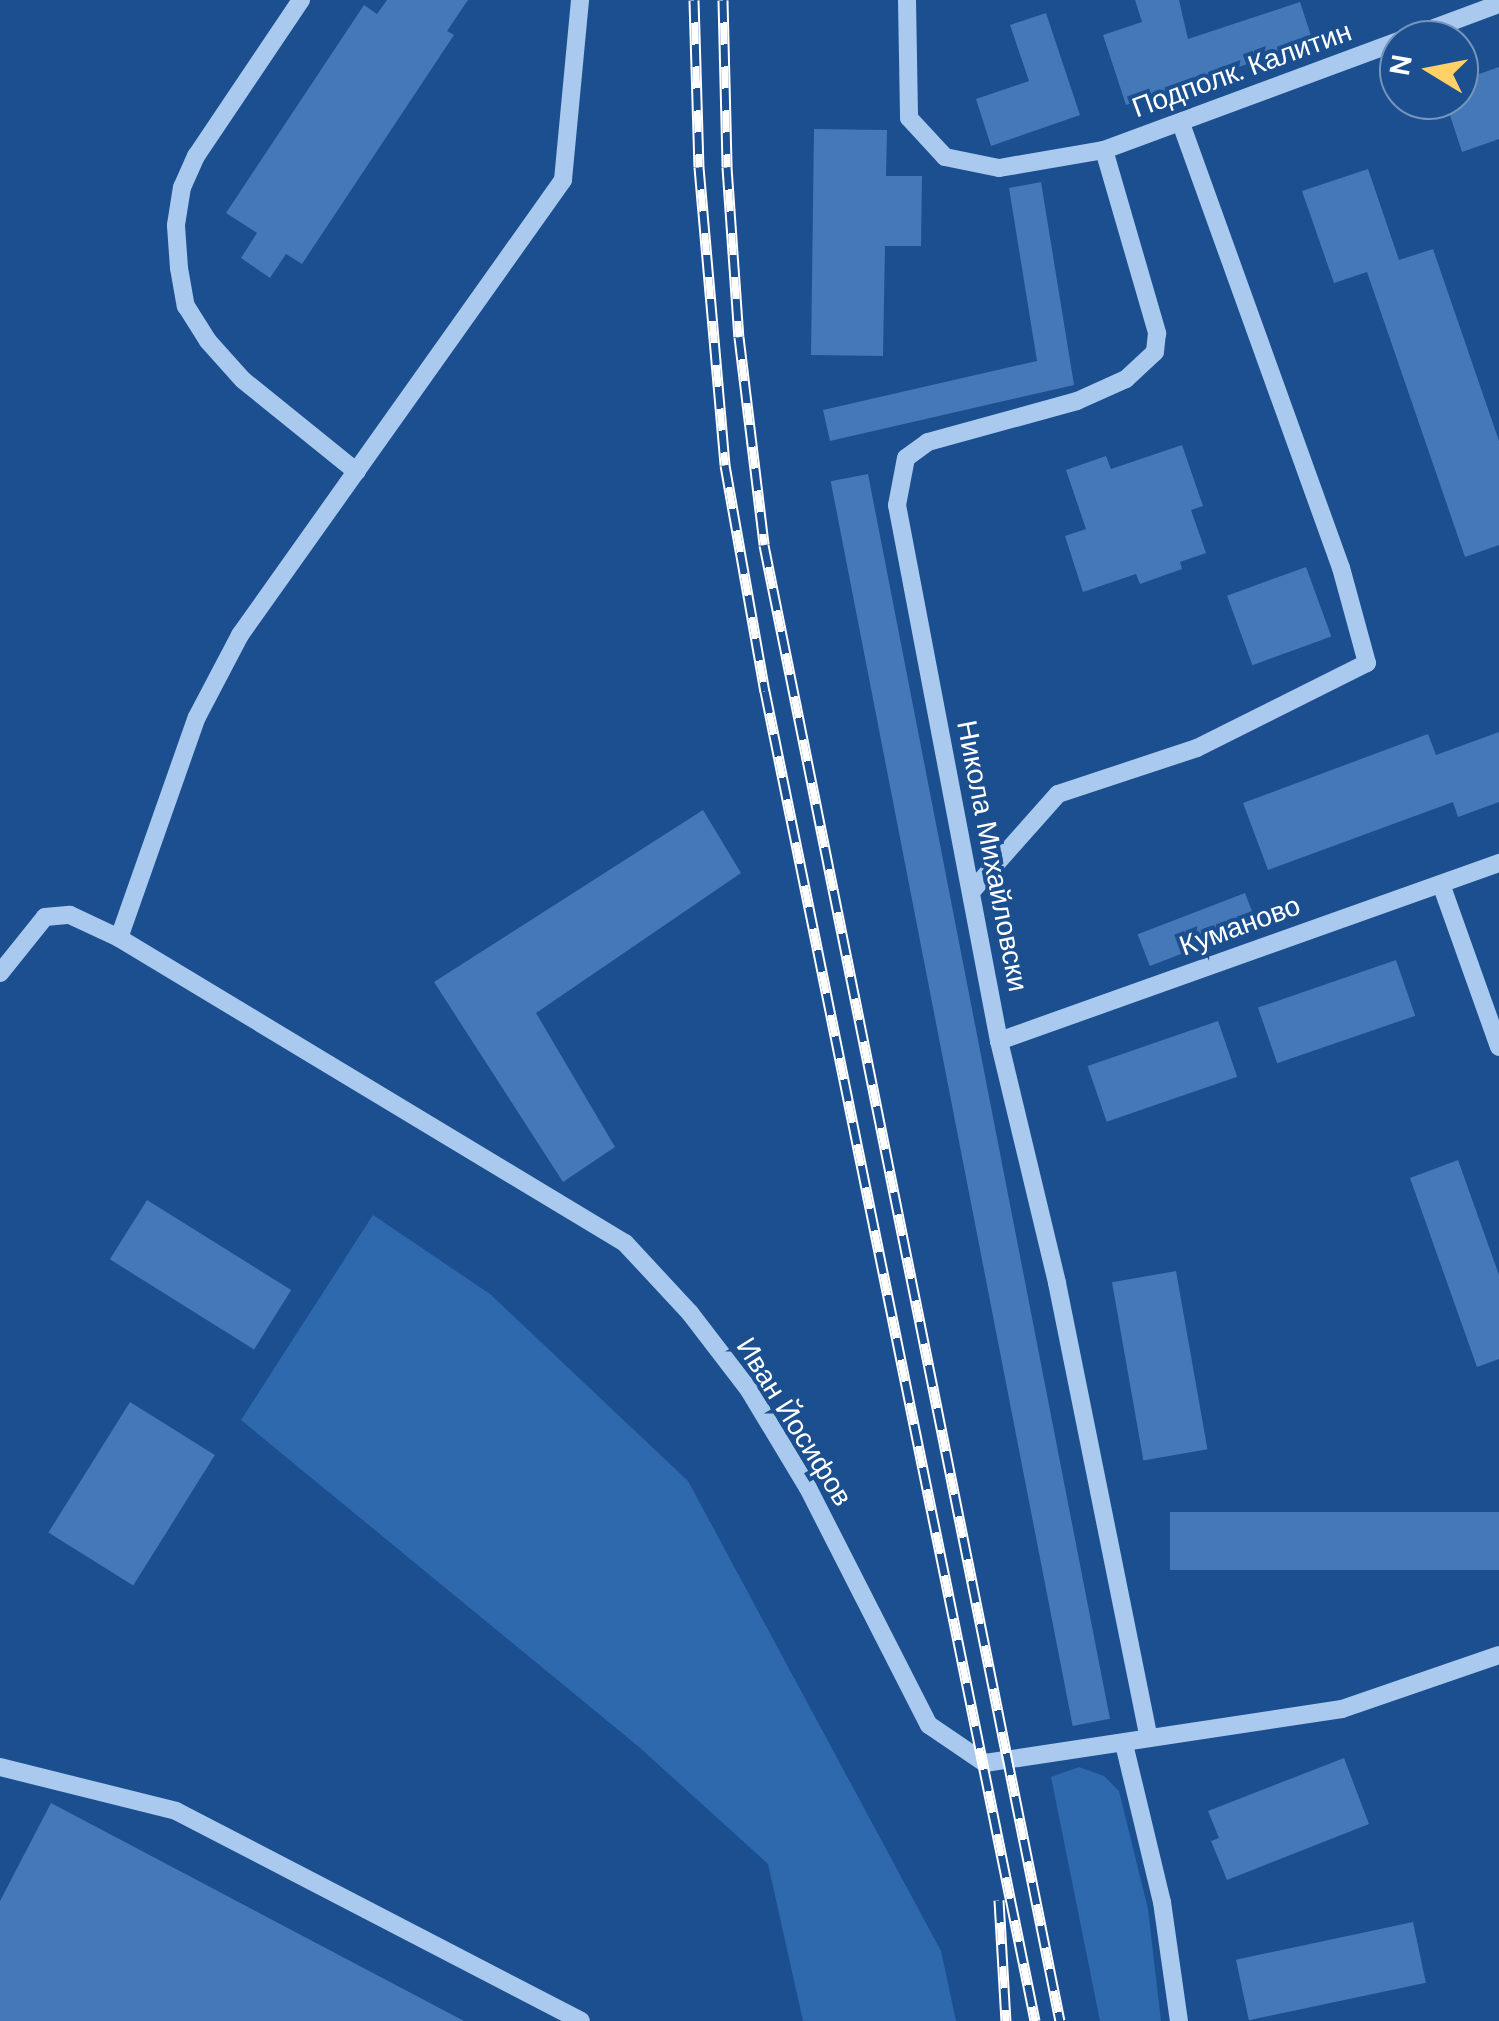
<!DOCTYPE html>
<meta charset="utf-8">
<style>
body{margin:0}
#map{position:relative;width:1499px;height:2021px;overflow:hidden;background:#1b4f8f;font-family:"DM Sans",sans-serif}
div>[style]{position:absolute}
.green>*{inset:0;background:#2e69ad}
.building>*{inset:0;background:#4478b7;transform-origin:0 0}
.minor>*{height:18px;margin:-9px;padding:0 9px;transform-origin:9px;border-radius:9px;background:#a9c9ee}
.rail>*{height:11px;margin-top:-5.5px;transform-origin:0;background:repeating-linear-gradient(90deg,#1b4f8f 0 22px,#fff 0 44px);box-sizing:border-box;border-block:2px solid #fff}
span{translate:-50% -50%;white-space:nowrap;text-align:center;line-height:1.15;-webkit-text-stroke:8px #1b4f8f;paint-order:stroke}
.street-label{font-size:28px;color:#fff}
.north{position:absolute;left:1379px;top:20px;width:100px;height:100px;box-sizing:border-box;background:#1b4f8f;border:2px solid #7695bc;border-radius:50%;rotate:280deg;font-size:28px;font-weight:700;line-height:40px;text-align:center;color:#fff}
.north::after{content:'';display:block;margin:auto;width:35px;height:45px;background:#ffd166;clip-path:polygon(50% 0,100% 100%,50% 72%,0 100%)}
</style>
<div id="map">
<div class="green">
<i style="clip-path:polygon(373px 1215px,490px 1294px,688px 1481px,941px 1951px,956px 2021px,803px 2021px,768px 1864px,639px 1747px,241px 1420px)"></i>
<i style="clip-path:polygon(1079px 1767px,1104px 1776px,1119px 1791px,1148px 1909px,1161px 2021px,1100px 2021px,1051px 1777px)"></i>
</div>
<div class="building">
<i style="clip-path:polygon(387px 0,468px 0,447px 31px,454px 35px,302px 264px,286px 254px,270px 278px,241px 258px,257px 233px,226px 213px,364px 5px,377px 14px)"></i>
<i style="clip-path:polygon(1135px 0,1179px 0,1188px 39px,1300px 2px,1313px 42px,1126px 105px,1103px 35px,1142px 22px)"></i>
<i style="clip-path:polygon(1046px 13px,1080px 115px,991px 146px,976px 99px,1029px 81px,1010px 25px)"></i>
<i style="clip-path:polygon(1499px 67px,1499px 139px,1462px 152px,1445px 100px,1459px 100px,1459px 81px)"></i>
<i style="clip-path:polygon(814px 129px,887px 130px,886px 176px,922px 176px,921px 246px,885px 246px,883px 356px,811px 355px)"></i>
<i style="clip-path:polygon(1368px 169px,1399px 260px,1433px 249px,1499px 441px,1499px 545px,1465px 557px,1367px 272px,1334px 283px,1302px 191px)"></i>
<i style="clip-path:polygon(1041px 182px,1074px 385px,830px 441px,823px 410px,1037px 361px,1009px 188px)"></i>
<i style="clip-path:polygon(1182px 445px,1203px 506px,1191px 510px,1206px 553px,1180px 562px,1182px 569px,1140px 584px,1136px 574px,1083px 592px,1065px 536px,1086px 529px,1066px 470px,1106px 456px,1111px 469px)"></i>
<i style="left:868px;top:474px;width:1268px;height:38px;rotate:79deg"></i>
<i style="left:1306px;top:567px;width:74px;height:84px;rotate:70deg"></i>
<i style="clip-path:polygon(1499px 732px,1499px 802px,1458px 817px,1453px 802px,1268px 870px,1243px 803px,1428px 734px,1436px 755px)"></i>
<i style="clip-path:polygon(703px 810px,741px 873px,536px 1013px,615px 1147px,563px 1182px,434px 982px)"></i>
<i style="left:1245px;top:893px;width:34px;height:115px;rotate:69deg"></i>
<i style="left:1396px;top:960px;width:59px;height:146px;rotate:71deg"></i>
<i style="left:1218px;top:1021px;width:59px;height:138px;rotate:71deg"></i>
<i style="clip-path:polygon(1458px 1160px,1499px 1275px,1499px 1359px,1477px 1367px,1410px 1178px)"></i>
<i style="left:147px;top:1200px;width:170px;height:70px;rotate:32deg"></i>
<i style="left:1176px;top:1271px;width:181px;height:65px;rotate:80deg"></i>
<i style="left:130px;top:1402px;width:100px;height:154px;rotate:32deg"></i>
<i style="left:1499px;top:1512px;width:58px;height:329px;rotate:90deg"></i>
<i style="clip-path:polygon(1344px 1758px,1369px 1824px,1227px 1880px,1211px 1841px,1219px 1838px,1208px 1811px)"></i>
<i style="clip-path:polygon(51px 1803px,464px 2021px,0 2021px,0 1901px)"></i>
<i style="left:1413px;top:1922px;width:62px;height:181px;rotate:78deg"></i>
</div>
<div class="minor">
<i style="left:301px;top:0;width:188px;rotate:123.9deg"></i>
<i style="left:196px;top:156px;width:34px;rotate:114deg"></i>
<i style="left:182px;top:187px;width:39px;rotate:99deg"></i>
<i style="left:176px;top:226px;width:42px;rotate:85.9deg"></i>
<i style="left:179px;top:268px;width:39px;rotate:80deg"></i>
<i style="left:186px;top:306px;width:41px;rotate:57.8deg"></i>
<i style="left:208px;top:341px;width:52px;rotate:48.1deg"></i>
<i style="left:243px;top:380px;width:146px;rotate:38.9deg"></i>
<i style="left:907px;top:0;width:118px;rotate:89deg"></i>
<i style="left:909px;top:118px;width:53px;rotate:47.3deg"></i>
<i style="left:945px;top:157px;width:55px;rotate:11.5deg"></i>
<i style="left:999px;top:168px;width:107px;rotate:-9.7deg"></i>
<i style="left:1104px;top:150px;width:314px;rotate:-20.3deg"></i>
<i style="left:1402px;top:40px;width:103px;rotate:-20.4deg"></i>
<i style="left:1104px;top:150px;width:191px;rotate:73.8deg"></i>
<i style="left:1157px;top:333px;width:19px;rotate:96deg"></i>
<i style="left:1155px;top:352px;width:40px;rotate:137deg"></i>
<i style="left:1126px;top:379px;width:54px;rotate:155.8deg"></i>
<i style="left:1077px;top:401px;width:155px;rotate:164.6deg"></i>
<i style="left:928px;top:442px;width:27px;rotate:144deg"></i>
<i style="left:906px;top:458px;width:48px;rotate:100.8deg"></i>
<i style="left:897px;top:505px;width:546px;rotate:79.23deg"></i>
<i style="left:999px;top:1041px;width:249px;rotate:76.5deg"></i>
<i style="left:1057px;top:1283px;width:464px;rotate:78.6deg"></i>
<i style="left:1441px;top:884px;width:173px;rotate:70.4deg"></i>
<i style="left:971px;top:892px;width:131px;rotate:-48.4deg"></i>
<i style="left:1058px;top:794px;width:146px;rotate:-18.3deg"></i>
<i style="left:1197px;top:748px;width:190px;rotate:-26.6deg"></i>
<i style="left:1367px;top:663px;width:98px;rotate:-105.3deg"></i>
<i style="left:1341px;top:568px;width:474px;rotate:-109.8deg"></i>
<i style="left:119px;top:938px;width:234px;rotate:-70.6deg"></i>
<i style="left:197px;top:717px;width:93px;rotate:-62.3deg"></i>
<i style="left:240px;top:635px;width:558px;rotate:-54.63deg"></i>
<i style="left:563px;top:180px;width:181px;rotate:-84.6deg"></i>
<i style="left:0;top:973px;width:72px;rotate:-51.2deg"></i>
<i style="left:45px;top:917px;width:25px;rotate:-5deg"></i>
<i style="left:70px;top:915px;width:54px;rotate:25.1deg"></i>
<i style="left:119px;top:938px;width:591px;rotate:31.08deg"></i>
<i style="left:625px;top:1243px;width:96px;rotate:47.1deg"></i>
<i style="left:690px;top:1313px;width:97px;rotate:52.5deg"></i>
<i style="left:749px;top:1390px;width:114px;rotate:59deg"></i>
<i style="left:808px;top:1488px;width:266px;rotate:63deg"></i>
<i style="left:929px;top:1725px;width:68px;rotate:34.2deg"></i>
<i style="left:985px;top:1763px;width:361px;rotate:-8.6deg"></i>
<i style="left:1342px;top:1709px;width:166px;rotate:-19deg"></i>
<i style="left:999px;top:1041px;width:531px;rotate:-19.6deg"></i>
<i style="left:1124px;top:1744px;width:163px;rotate:76.5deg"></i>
<i style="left:1162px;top:1902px;width:120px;rotate:81.9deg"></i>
<i style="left:0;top:1767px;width:181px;rotate:14deg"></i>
<i style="left:176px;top:1811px;width:456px;rotate:27.4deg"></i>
</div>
<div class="rail">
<i style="left:694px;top:0;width:167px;rotate:88.3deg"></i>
<i style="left:699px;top:167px;width:299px;rotate:85deg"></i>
<i style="left:725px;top:465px;width:230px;rotate:80deg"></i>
<i style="left:765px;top:691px;width:1357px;rotate:78.52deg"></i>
<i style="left:723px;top:0;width:167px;rotate:88.6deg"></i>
<i style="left:727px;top:167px;width:170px;rotate:86deg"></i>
<i style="left:739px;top:337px;width:209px;rotate:83.1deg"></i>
<i style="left:764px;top:545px;width:1505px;rotate:78.66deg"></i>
<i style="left:999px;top:1900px;width:121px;rotate:86.7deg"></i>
</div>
<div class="street-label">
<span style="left:1242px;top:70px;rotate:-20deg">Подполк. Калитин</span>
<span style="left:992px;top:856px;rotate:79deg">Никола Михайловски</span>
<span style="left:1240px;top:926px;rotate:-20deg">Куманово</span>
<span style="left:794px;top:1422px;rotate:58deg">Иван Йосифов</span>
</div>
<div class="north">N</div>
</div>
